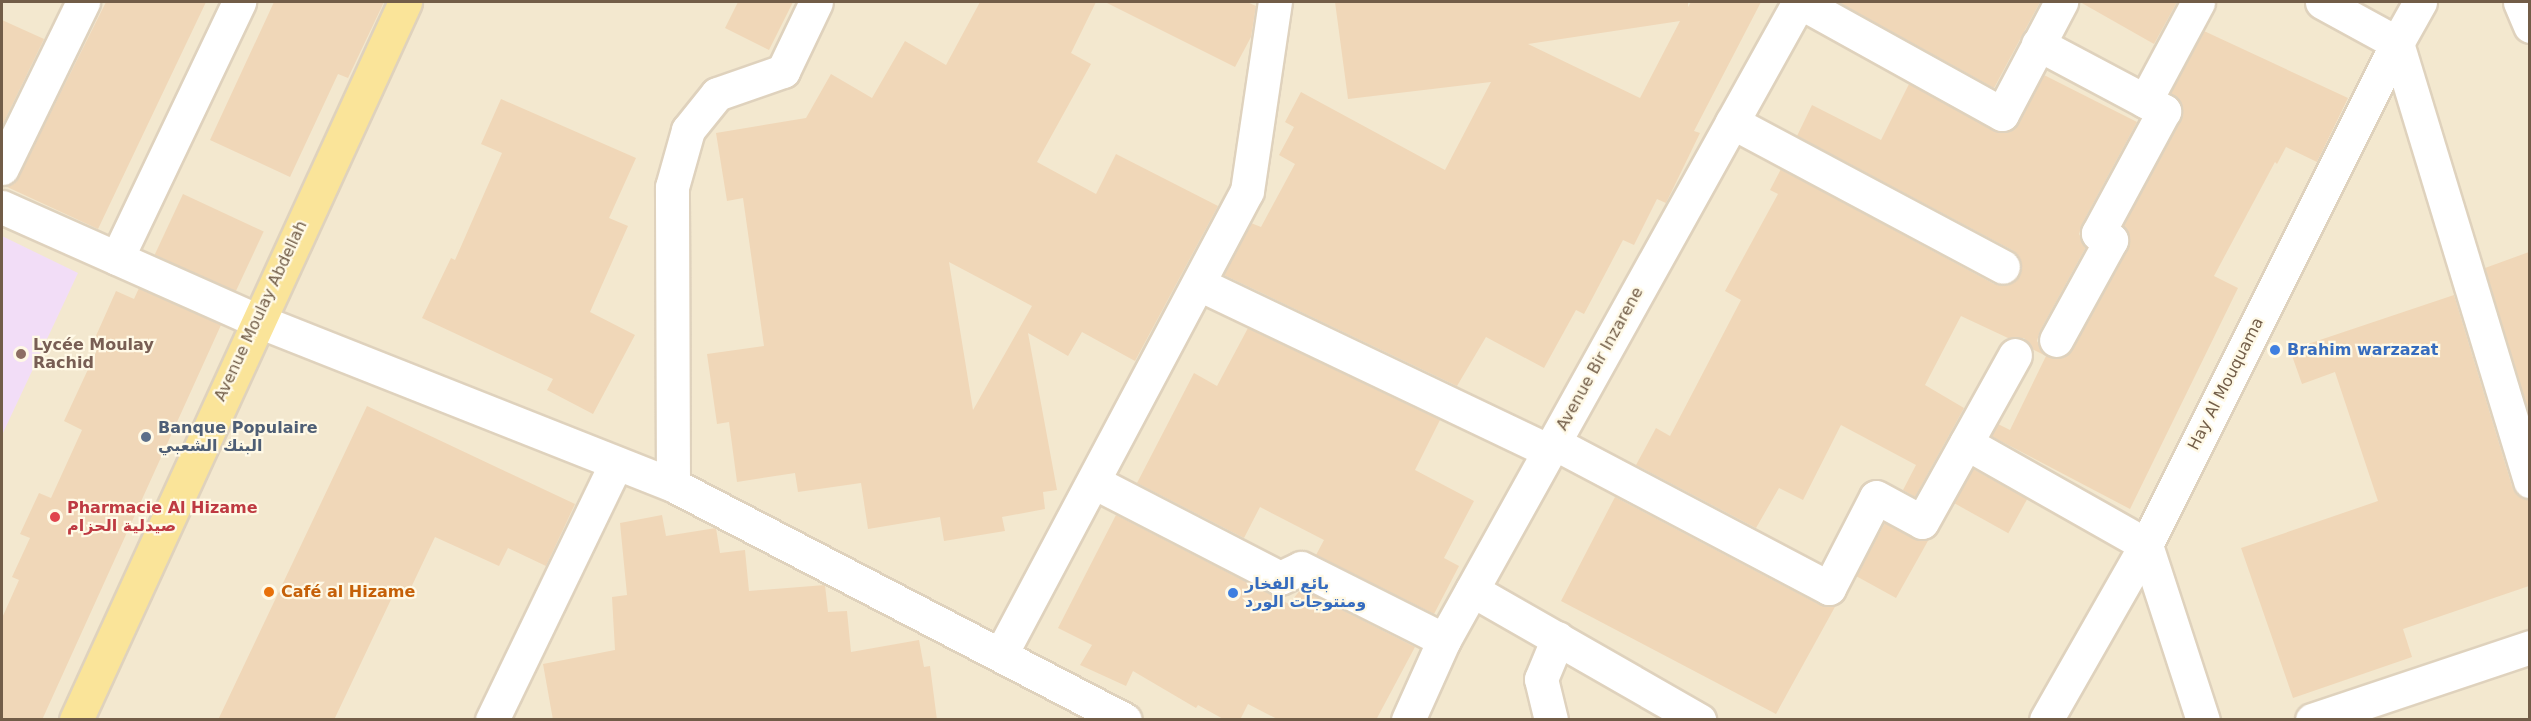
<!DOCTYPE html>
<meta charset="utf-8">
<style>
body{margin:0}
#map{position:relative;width:2531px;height:721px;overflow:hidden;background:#fcf5e0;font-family:"DejaVu Sans","Noto Sans Arabic",sans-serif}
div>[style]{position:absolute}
.residential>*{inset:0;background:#f3e8cf;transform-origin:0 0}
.education>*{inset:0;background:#f2ddf7}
.building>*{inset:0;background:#f0d7b8;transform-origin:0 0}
.roads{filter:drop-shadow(2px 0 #dfd2bd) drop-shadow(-2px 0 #dfd2bd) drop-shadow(0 2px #dfd2bd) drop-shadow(0 -2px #dfd2bd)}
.street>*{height:33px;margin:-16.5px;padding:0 16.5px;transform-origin:16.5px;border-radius:16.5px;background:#fff}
.primary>*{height:33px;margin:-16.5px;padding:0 16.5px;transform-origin:16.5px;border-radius:16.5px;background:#fae499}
.dots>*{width:16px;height:16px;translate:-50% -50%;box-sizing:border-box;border:3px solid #fff9e6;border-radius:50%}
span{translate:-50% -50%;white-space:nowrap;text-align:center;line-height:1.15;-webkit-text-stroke:4.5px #fff9e6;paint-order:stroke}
.street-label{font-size:16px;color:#725d48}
.education-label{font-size:16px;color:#785e54;font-weight:700}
.left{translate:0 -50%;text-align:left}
.shop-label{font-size:16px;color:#366cbe;font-weight:700}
.service-label{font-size:16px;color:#4e5e75;font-weight:700}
.health-label{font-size:16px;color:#be3a42;font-weight:700}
.food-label{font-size:16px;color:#c56008;font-weight:700}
.frame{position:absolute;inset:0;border:3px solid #725d48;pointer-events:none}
</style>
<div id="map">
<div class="residential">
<i style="left:2px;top:2px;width:2527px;height:717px"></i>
</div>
<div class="education">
<i style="clip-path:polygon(2px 236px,78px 273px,2px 435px)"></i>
</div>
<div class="building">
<i style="clip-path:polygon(106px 2px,206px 2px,98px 229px,5px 186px,19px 176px)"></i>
<i style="clip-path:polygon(274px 2px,384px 2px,348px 78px,338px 74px,290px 177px,210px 140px)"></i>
<i style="clip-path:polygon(738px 2px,793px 2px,769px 50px,725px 28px)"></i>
<i style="clip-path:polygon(evenodd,980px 2px,1096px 2px,1071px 53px,1091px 64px,1037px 162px,1096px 194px,1116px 154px,1218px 206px,1135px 361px,1082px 332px,1068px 356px,1028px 333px,1057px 490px,1043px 492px,1045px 509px,1002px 517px,1005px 531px,944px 541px,940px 517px,868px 529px,861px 483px,798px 492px,795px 473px,737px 482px,729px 422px,717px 424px,707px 354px,764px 346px,743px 198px,727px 201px,716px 133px,806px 118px,831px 74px,872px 98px,905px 41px,946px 65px,980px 2px,949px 262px,1032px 306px,973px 410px,949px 262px)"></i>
<i style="clip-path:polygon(1105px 2px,1247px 2px,1256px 6px,1251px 37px,1235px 67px)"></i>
<i style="clip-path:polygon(evenodd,1335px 2px,1688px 2px,1688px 7px,1691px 2px,1761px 2px,1694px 131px,1700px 133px,1666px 203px,1657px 199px,1634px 245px,1623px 240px,1584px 314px,1576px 310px,1544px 368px,1486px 337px,1457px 386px,1224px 275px,1251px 223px,1261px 227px,1295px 164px,1279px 155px,1294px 127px,1285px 122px,1301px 92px,1445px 170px,1491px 82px,1348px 99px,1335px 2px,1680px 21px,1640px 98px,1528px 44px,1680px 21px)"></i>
<i style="clip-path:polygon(1838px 2px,2040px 2px,1994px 88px)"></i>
<i style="clip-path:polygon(2080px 2px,2177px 2px,2154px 44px)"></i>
<i style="clip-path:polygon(2px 20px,44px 39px,2px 126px)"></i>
<i style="clip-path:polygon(2204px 31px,2348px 98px,2317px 162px,2286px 147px,2277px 164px,2275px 162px,2214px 276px,2238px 288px,2130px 509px,1991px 436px,1998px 424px,2010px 430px,2046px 356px,2057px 359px,2072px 350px,2127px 249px,2130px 239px,2123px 226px,2180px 120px,2180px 102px,2170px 93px)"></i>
<i style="clip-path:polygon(2044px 75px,2137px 122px,2082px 224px,2079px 234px,2086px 247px,2040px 331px,2037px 341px,2046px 356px,2032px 349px,2024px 338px,2008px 338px,1961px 316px,1925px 385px,1964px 408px,1915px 497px,1903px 490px,1916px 465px,1841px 425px,1803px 500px,1779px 488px,1756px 528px,1636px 465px,1656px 428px,1670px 436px,1741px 300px,1725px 291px,1778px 194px,1770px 190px,1781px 169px,1994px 284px,2012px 283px,2020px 275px,2019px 258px,2012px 250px,1797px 136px,1812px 105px,1881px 140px,1909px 84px,2003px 133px,2019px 123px)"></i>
<i style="clip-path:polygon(501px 99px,636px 158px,609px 218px,628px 226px,590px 312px,635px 335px,593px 414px,547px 390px,553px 379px,422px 318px,451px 258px,455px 260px,502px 153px,481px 144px)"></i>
<i style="left:183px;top:194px;width:89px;height:67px;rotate:25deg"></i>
<i style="clip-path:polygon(2529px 252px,2529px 415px,2485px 268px)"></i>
<i style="clip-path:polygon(139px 288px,221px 325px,42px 720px,2px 720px,2px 618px,19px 580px,12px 577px,30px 538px,20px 534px,39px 493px,51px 498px,82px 430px,64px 421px,97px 350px,91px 347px,116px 291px,134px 299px)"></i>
<i style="clip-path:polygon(2454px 295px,2512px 486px,2518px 495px,2529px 499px,2529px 586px,2403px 629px,2412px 657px,2293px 698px,2241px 548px,2378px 501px,2335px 372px,2302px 384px,2290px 350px)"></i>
<i style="clip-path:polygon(1248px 328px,1440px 420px,1415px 470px,1474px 501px,1444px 558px,1459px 566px,1434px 614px,1316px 555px,1324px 540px,1260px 507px,1244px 538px,1137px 483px,1194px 373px,1217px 386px)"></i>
<i style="clip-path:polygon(367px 406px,575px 504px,546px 566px,508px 548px,499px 566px,435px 537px,408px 594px,396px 589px,334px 720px,218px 720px)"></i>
<i style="left:1973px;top:469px;width:62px;height:39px;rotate:29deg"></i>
<i style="clip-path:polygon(1615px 497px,1820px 605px,1836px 605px,1776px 714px,1561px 601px)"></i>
<i style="clip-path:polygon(662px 515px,666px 536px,716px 528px,720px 553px,745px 550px,749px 591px,825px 585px,828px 612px,847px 611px,851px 652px,919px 640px,924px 667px,930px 666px,937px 720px,553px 720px,543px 664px,615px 650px,612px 597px,627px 595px,620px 523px)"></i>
<i style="clip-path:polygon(1116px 515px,1289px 604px,1301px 589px,1415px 647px,1376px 720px,1279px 720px,1248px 704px,1240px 720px,1225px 720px,1198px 705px,1196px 708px,1133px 671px,1126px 686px,1080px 665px,1092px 645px,1058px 628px)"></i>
<i style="clip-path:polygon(1885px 523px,1914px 539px,1929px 539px,1896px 598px,1856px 576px)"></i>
</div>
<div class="roads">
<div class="street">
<i style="left:1800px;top:2px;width:231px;rotate:29deg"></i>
<i style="left:2002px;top:114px;width:127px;rotate:-62.2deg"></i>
<i style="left:2322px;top:2px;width:85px;rotate:28.7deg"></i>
<i style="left:2397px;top:43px;width:47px;rotate:-60.7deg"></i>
<i style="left:2520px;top:2px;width:26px;rotate:67deg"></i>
<i style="left:2397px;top:43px;width:458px;rotate:73.1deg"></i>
<i style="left:2038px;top:44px;width:143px;rotate:28deg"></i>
<i style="left:2164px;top:111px;width:139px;rotate:118.4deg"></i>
<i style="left:2098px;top:233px;width:15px;rotate:28deg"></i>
<i style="left:2111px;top:240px;width:114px;rotate:118.8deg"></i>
<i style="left:2145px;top:101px;width:112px;rotate:-61.8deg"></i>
<i style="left:1732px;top:122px;width:307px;rotate:28.1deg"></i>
<i style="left:2px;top:168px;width:185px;rotate:-64deg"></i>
<i style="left:2px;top:207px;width:278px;rotate:24deg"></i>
<i style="left:256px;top:320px;width:448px;rotate:21.6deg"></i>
<i style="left:673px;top:485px;width:509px;rotate:27.47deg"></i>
<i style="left:117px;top:258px;width:284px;rotate:-64.5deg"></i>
<i style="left:1199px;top:284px;width:388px;rotate:25.5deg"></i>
<i style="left:1554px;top:443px;width:311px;rotate:27.8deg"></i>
<i style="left:1829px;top:588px;width:102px;rotate:-62.7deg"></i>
<i style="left:1876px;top:497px;width:52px;rotate:28.5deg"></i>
<i style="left:1922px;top:522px;width:191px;rotate:-60.9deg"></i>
<i style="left:1966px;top:443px;width:207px;rotate:29.5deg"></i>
<i style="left:2146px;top:545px;width:184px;rotate:72deg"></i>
<i style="left:1094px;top:482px;width:209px;rotate:27.3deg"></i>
<i style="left:1280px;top:578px;width:23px;rotate:-25deg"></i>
<i style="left:1301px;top:568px;width:160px;rotate:26.7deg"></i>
<i style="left:673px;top:485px;width:298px;rotate:-90.2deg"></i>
<i style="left:672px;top:187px;width:59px;rotate:-74.3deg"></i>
<i style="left:688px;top:130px;width:46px;rotate:-51.1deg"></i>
<i style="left:717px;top:94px;width:70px;rotate:-19.2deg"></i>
<i style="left:783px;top:71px;width:76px;rotate:-64.4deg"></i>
<i style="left:1472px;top:590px;width:262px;rotate:29.8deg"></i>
<i style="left:1001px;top:654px;width:524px;rotate:-62.02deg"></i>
<i style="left:1247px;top:191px;width:191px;rotate:-81.6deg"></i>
<i style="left:492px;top:720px;width:285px;rotate:-64.2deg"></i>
<i style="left:1408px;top:720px;width:88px;rotate:-65.8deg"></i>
<i style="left:1444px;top:640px;width:730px;rotate:-60.91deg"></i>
<i style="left:1551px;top:720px;width:42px;rotate:-103.7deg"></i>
<i style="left:1541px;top:679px;width:44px;rotate:-67.5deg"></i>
<i style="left:2046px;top:720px;width:202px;rotate:-60.3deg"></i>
<i style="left:2146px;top:545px;width:561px;rotate:-63.43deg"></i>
<i style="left:2312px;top:720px;width:230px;rotate:-18.5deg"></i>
</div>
<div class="primary">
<i style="left:76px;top:720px;width:790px;rotate:-65.38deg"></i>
</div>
</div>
<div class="dots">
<i style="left:2275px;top:350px;background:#3f7fe0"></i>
<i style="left:21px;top:354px;background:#8d6e63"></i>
<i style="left:146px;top:437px;background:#5c6f8a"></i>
<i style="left:55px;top:517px;background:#e0444e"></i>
<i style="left:269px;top:592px;background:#e8710a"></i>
<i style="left:1233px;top:593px;background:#3f7fe0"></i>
</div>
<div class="street-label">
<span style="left:261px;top:311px;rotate:-65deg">Avenue Moulay Abdellah</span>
<span style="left:1600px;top:359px;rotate:-61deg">Avenue Bir Inzarene</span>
<span style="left:2226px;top:384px;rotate:-63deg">Hay Al Mouquama</span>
</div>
<div class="education-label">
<span class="left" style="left:33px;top:354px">Lycée Moulay<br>Rachid</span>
</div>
<div class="shop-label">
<span class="left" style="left:2287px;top:350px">Brahim warzazat</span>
<span class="left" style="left:1245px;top:593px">بائع الفخار<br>ومنتوجات الورد</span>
</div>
<div class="service-label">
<span class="left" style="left:158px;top:437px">Banque Populaire<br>البنك الشعبي</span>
</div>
<div class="health-label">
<span class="left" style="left:67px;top:517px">Pharmacie Al Hizame<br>صيدلية الحزام</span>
</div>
<div class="food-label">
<span class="left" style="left:281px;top:592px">Café al Hizame</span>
</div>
<div class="frame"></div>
</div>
